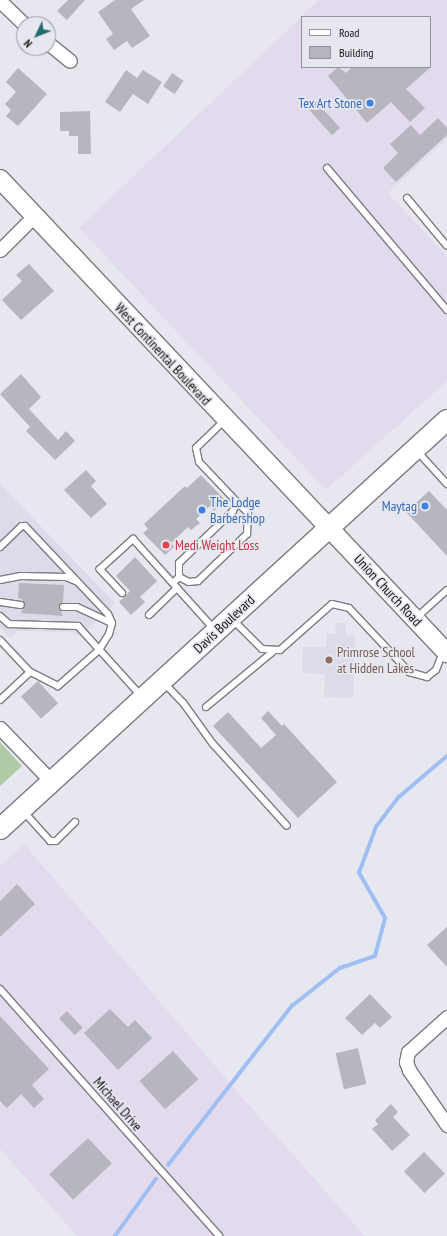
<!DOCTYPE html>
<style>
body{margin:0}
#map{position:relative;width:447px;height:1236px;overflow:hidden;background:#e7e7f0;font-family:"PT Sans Narrow",sans-serif}
div>[style]{position:absolute}
.built>*{inset:0;background:#dbdbea}
.industrial>*{inset:0;background:#e4daee}
.green>*{inset:0;background:#afcba5}
.stream>*{height:3.5px;margin:-1.75px;padding:0 1.75px;transform-origin:1.75px;border-radius:1.75px;background:#9fbff3}
.building>*{inset:0;background:#b6b6be;transform-origin:0 0}
.roads{filter:drop-shadow(1px 0 #7c7c83) drop-shadow(-1px 0 #7c7c83) drop-shadow(0 1px #7c7c83) drop-shadow(0 -1px #7c7c83)}
.lane>*{height:6px;margin:-3px;padding:0 3px;transform-origin:3px;border-radius:3px;background:#fff}
.street>*{height:13px;margin:-6.5px;padding:0 6.5px;transform-origin:6.5px;border-radius:6.5px;background:#fff}
.secondary>*{height:18px;margin:-9px;padding:0 9px;transform-origin:9px;border-radius:9px;background:#fff}
.primary>*{height:20px;margin:-10px;padding:0 10px;transform-origin:10px;border-radius:10px;background:#fff}
.dots>*{width:11px;height:11px;translate:-50% -50%;box-sizing:border-box;border:2px solid #e7e7f0;border-radius:50%}
span{translate:-50% -50%;white-space:nowrap;text-align:center;line-height:1.15;-webkit-text-stroke:3.5px #e7e7f0;paint-order:stroke}
.shop-label{font-size:14px;color:#366cbe}
.right{translate:-100% -50%;text-align:right}
.left{translate:0 -50%;text-align:left}
.street-label{font-size:14px;color:#161619}
.health-label{font-size:14px;color:#be3a42}
.education-label{font-size:14px;color:#785e54}
.legend{position:absolute;left:301px;top:16px;width:130px;height:52px;box-sizing:border-box;background:#e7e7f0;border:1px solid #93939a;margin:0;padding:5px 7px;list-style:none;font-size:12px;color:#161619}
.legend li{display:flex;align-items:center;gap:8px;height:20px}
.legend b{width:20px;border:1px solid #93939a}
.north{position:absolute;left:16px;top:16px;width:40px;height:40px;box-sizing:border-box;background:#e7e7f0;border:1px solid #93939a;border-radius:50%;rotate:227deg;font-size:11px;font-weight:700;line-height:16px;text-align:center;color:#161619}
.north::after{content:'';display:block;margin:auto;width:14px;height:18px;background:#236e6d;clip-path:polygon(50% 0,100% 100%,50% 72%,0 100%)}
</style>
<div id="map">
<div class="built">
<i style="clip-path:polygon(0 484px,115px 603px,81px 636px,72px 632px,17px 631px,10px 638px,0 627px)"></i>
<i style="clip-path:polygon(336px 623px,346px 623px,346px 635px,355px 636px,353px 698px,324px 697px,325px 674px,302px 673px,303px 647px,326px 647px,327px 633px,335px 634px)"></i>
</div>
<div class="industrial">
<i style="clip-path:polygon(evenodd,319px 0,447px 0,447px 139px,388px 193px,447px 257px,447px 381px,326px 490px,79px 228px,319px 0,302px 17px,430px 17px,430px 67px,302px 67px,302px 17px)"></i>
<i style="clip-path:polygon(24px 844px,241px 1096px,365px 1236px,77px 1236px,0 1149px,0 866px)"></i>
</div>
<div class="green">
<i style="clip-path:polygon(0 742px,22px 766px,0 786px)"></i>
</div>
<div class="stream">
<i style="left:168px;top:1165px;width:202px;rotate:-52.1deg"></i>
<i style="left:292px;top:1006px;width:61px;rotate:-38.4deg"></i>
<i style="left:340px;top:968px;width:37px;rotate:-19deg"></i>
<i style="left:375px;top:956px;width:39px;rotate:-75deg"></i>
<i style="left:385px;top:918px;width:52px;rotate:-120deg"></i>
<i style="left:359px;top:873px;width:49px;rotate:-69.7deg"></i>
<i style="left:376px;top:827px;width:38px;rotate:-53deg"></i>
<i style="left:399px;top:797px;width:63px;rotate:-40.5deg"></i>
<i style="left:115px;top:1236px;width:70px;rotate:-54.3deg"></i>
</div>
<div class="building">
<i style="clip-path:polygon(68px 0,85px 0,67px 20px,57px 11px)"></i>
<i style="clip-path:polygon(115px 0,144px 0,131px 9px,150px 36px,132px 48px,127px 41px,114px 50px,106px 39px,113px 34px,98px 12px)"></i>
<i style="clip-path:polygon(338px 67px,346px 73px,352px 67px,431px 67px,406px 89px,425px 108px,410px 122px,391px 102px,367px 123px,328px 76px)"></i>
<i style="clip-path:polygon(18px 68px,47px 94px,18px 126px,6px 116px,11px 110px,5px 104px,16px 92px,6px 82px)"></i>
<i style="clip-path:polygon(126px 70px,137px 78px,143px 70px,162px 82px,148px 104px,133px 94px,120px 112px,105px 102px)"></i>
<i style="left:172px;top:73px;width:14px;height:16px;rotate:34deg"></i>
<i style="left:314px;top:99px;width:39px;height:11px;rotate:48deg"></i>
<i style="clip-path:polygon(90px 111px,91px 154px,78px 154px,78px 136px,69px 136px,69px 131px,60px 131px,60px 112px)"></i>
<i style="clip-path:polygon(438px 118px,447px 128px,447px 135px,396px 182px,383px 168px,398px 153px,390px 144px,411px 125px,420px 135px)"></i>
<i style="clip-path:polygon(29px 264px,54px 291px,21px 320px,2px 300px,22px 281px,16px 275px)"></i>
<i style="clip-path:polygon(21px 374px,41px 397px,29px 409px,58px 440px,66px 431px,75px 441px,55px 460px,26px 431px,30px 427px,0 394px)"></i>
<i style="clip-path:polygon(86px 470px,96px 481px,91px 486px,107px 504px,91px 518px,64px 490px)"></i>
<i style="clip-path:polygon(201px 475px,225px 500px,214px 511px,210px 506px,196px 519px,200px 523px,191px 530px,188px 527px,171px 543px,174px 547px,165px 555px,143px 533px,148px 529px,144px 524px,185px 486px,187px 488px)"></i>
<i style="clip-path:polygon(429px 491px,447px 510px,447px 556px,406px 512px)"></i>
<i style="clip-path:polygon(135px 557px,157px 581px,140px 597px,145px 602px,131px 615px,119px 602px,130px 591px,116px 576px)"></i>
<i style="clip-path:polygon(19px 583px,64px 585px,63px 602px,59px 607px,63px 616px,21px 613px,25px 605px,22px 599px,18px 598px)"></i>
<i style="left:38px;top:681px;width:30px;height:23px;rotate:48deg"></i>
<i style="clip-path:polygon(268px 711px,282px 726px,284px 724px,337px 782px,298px 818px,213px 726px,228px 712px,261px 748px,276px 735px,261px 718px)"></i>
<i style="clip-path:polygon(17px 884px,35px 904px,0 937px,0 901px)"></i>
<i style="clip-path:polygon(447px 927px,447px 967px,427px 945px)"></i>
<i style="clip-path:polygon(370px 994px,392px 1017px,380px 1028px,375px 1023px,362px 1035px,345px 1018px)"></i>
<i style="clip-path:polygon(110px 1009px,128px 1027px,135px 1020px,152px 1038px,118px 1070px,84px 1033px)"></i>
<i style="left:67px;top:1011px;width:23px;height:11px;rotate:47deg"></i>
<i style="clip-path:polygon(0 1016px,49px 1069px,32px 1085px,44px 1099px,34px 1108px,21px 1094px,7px 1108px,0 1101px)"></i>
<i style="left:358px;top:1048px;width:37px;height:23px;rotate:77deg"></i>
<i style="left:173px;top:1051px;width:38px;height:45px;rotate:48deg"></i>
<i style="clip-path:polygon(391px 1104px,398px 1112px,393px 1117px,410px 1135px,392px 1151px,372px 1129px,378px 1124px,375px 1120px)"></i>
<i style="left:88px;top:1138px;width:35px;height:53px;rotate:47deg"></i>
<i style="left:424px;top:1152px;width:30px;height:28px;rotate:46deg"></i>
</div>
<div class="roads">
<div class="lane">
<i style="left:327px;top:168px;width:186px;rotate:49.8deg"></i>
<i style="left:407px;top:198px;width:62px;rotate:50.2deg"></i>
<i style="left:417px;top:451px;width:45px;rotate:47.7deg"></i>
<i style="left:0;top:547px;width:30px;rotate:-44deg"></i>
<i style="left:22px;top:526px;width:3px"></i>
<i style="left:25px;top:526px;width:121px;rotate:46.7deg"></i>
<i style="left:108px;top:614px;width:10px;rotate:66deg"></i>
<i style="left:112px;top:623px;width:11px;rotate:105deg"></i>
<i style="left:109px;top:634px;width:19px;rotate:122deg"></i>
<i style="left:99px;top:650px;width:55px;rotate:138.7deg"></i>
<i style="left:58px;top:686px;width:31px;rotate:-153deg"></i>
<i style="left:30px;top:672px;width:41px;rotate:137deg"></i>
<i style="left:179px;top:577px;width:11px;rotate:27deg"></i>
<i style="left:189px;top:582px;width:9px;rotate:-6deg"></i>
<i style="left:198px;top:581px;width:68px;rotate:-43.8deg"></i>
<i style="left:247px;top:534px;width:21px;rotate:-87deg"></i>
<i style="left:248px;top:513px;width:16px;rotate:-135deg"></i>
<i style="left:0;top:580px;width:21px;rotate:-11deg"></i>
<i style="left:21px;top:576px;width:45px;rotate:1.3deg"></i>
<i style="left:66px;top:577px;width:11px;rotate:22deg"></i>
<i style="left:173px;top:583px;width:8px;rotate:-45deg"></i>
<i style="left:179px;top:577px;width:14px;rotate:-90deg"></i>
<i style="left:179px;top:563px;width:75px;rotate:-43.9deg"></i>
<i style="left:233px;top:511px;width:10px;rotate:-66deg"></i>
<i style="left:237px;top:502px;width:55px;rotate:-133.5deg"></i>
<i style="left:199px;top:462px;width:14px;rotate:-102deg"></i>
<i style="left:196px;top:448px;width:40px;rotate:-44deg"></i>
<i style="left:122px;top:593px;width:33px;rotate:-133deg"></i>
<i style="left:100px;top:569px;width:45px;rotate:-42.3deg"></i>
<i style="left:133px;top:539px;width:121px;rotate:48deg"></i>
<i style="left:0;top:602px;width:21px;rotate:8deg"></i>
<i style="left:63px;top:607px;width:14px"></i>
<i style="left:77px;top:607px;width:38px;rotate:25deg"></i>
<i style="left:149px;top:615px;width:39px;rotate:-44deg"></i>
<i style="left:0;top:616px;width:12px;rotate:42deg"></i>
<i style="left:9px;top:624px;width:69px;rotate:1.7deg"></i>
<i style="left:78px;top:626px;width:94px;rotate:48deg"></i>
<i style="left:416px;top:618px;width:42px;rotate:-42.1deg"></i>
<i style="left:232px;top:619px;width:42px;rotate:45deg"></i>
<i style="left:262px;top:649px;width:18px;rotate:3deg"></i>
<i style="left:280px;top:650px;width:69px;rotate:-41.5deg"></i>
<i style="left:332px;top:604px;width:17px;rotate:13deg"></i>
<i style="left:349px;top:608px;width:88px;rotate:46.8deg"></i>
<i style="left:409px;top:672px;width:19px;rotate:16deg"></i>
<i style="left:427px;top:677px;width:11px;rotate:-38deg"></i>
<i style="left:436px;top:670px;width:19px;rotate:-69deg"></i>
<i style="left:0;top:640px;width:44px;rotate:46.8deg"></i>
<i style="left:163px;top:682px;width:30px;rotate:46deg"></i>
<i style="left:184px;top:704px;width:49px;rotate:54.1deg"></i>
<i style="left:213px;top:744px;width:110px;rotate:47.9deg"></i>
<i style="left:206px;top:707px;width:89px;rotate:-39.6deg"></i>
<i style="left:24px;top:812px;width:39px;rotate:48deg"></i>
<i style="left:50px;top:841px;width:6px"></i>
<i style="left:56px;top:841px;width:27px;rotate:-45deg"></i>
<i style="left:0;top:989px;width:330px;rotate:48.4deg"></i>
</div>
<div class="street">
<i style="left:0;top:1px;width:33px;rotate:44deg"></i>
<i style="left:48px;top:43px;width:28px;rotate:39deg"></i>
<i style="left:0;top:250px;width:48px;rotate:-45deg"></i>
<i style="left:0;top:728px;width:75px;rotate:46.1deg"></i>
<i style="left:447px;top:1017px;width:52px;rotate:138.1deg"></i>
<i style="left:408px;top:1052px;width:10px;rotate:101deg"></i>
<i style="left:406px;top:1062px;width:9px;rotate:69deg"></i>
<i style="left:409px;top:1070px;width:67px;rotate:55.4deg"></i>
</div>
<div class="secondary">
<i style="left:0;top:179px;width:652px;rotate:46.68deg"></i>
</div>
<div class="primary">
<i style="left:0;top:829px;width:606px;rotate:-42.46deg"></i>
</div>
</div>
<div class="dots">
<i style="left:370px;top:103px;background:#3f7fe0"></i>
<i style="left:425px;top:506px;background:#3f7fe0"></i>
<i style="left:202px;top:510px;background:#3f7fe0"></i>
<i style="left:166px;top:545px;background:#e0444e"></i>
<i style="left:329px;top:660px;background:#8d6e63"></i>
</div>
<div class="shop-label">
<span class="right" style="left:362px;top:103px">Tex Art Stone</span>
<span class="left" style="left:210px;top:510px">The Lodge<br>Barbershop</span>
<span class="right" style="left:417px;top:506px">Maytag</span>
</div>
<div class="street-label">
<span style="left:163px;top:354px;rotate:47deg">West Continental Boulevard</span>
<span style="left:388px;top:590px;rotate:47deg">Union Church Road</span>
<span style="left:224px;top:624px;rotate:-43deg">Davis Boulevard</span>
<span style="left:118px;top:1104px;rotate:49deg">Michael Drive</span>
</div>
<div class="health-label">
<span class="left" style="left:175px;top:545px">Medi Weight Loss</span>
</div>
<div class="education-label">
<span class="left" style="left:337px;top:660px">Primrose School<br>at Hidden Lakes</span>
</div>
<ul class="legend">
<li><b style="height:5px;background:#fff"></b>Road</li>
<li><b style="height:11px;background:#b6b6be"></b>Building</li>
</ul>
<div class="north">N</div>
</div>
